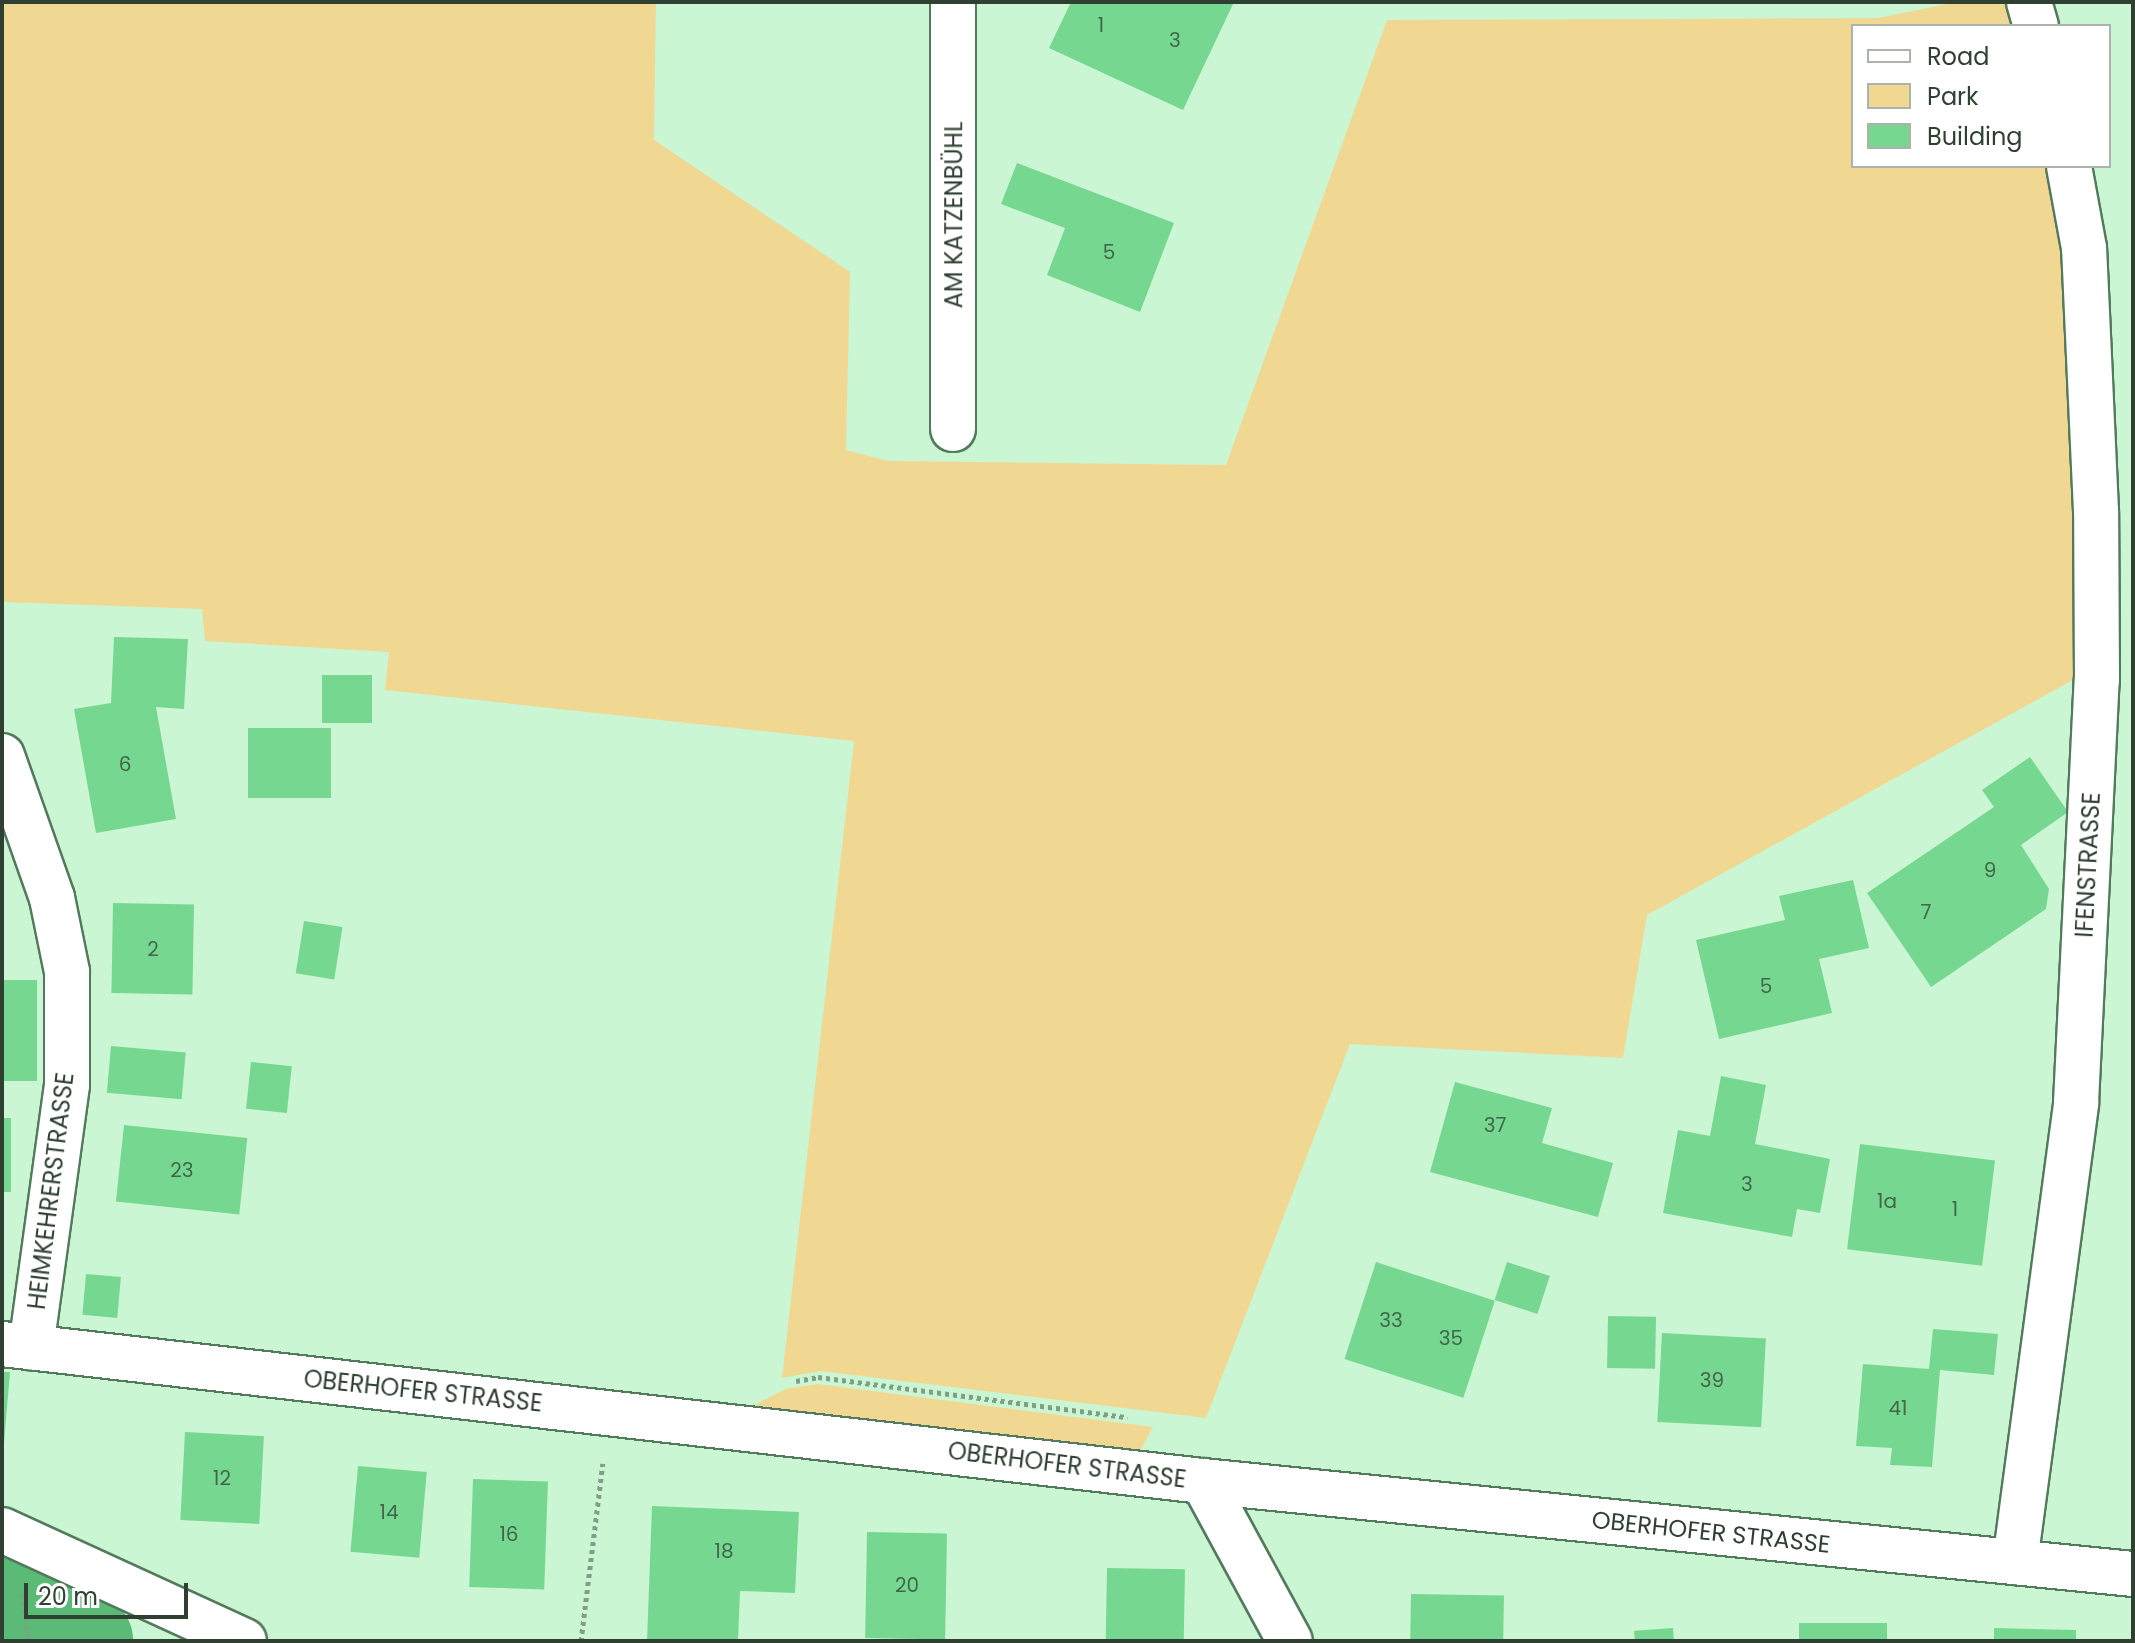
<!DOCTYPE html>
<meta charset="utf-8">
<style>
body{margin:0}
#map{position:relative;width:2135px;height:1643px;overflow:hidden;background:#cbf6d3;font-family:Poppins,sans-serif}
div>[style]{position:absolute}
.green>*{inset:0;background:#f0d893}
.river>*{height:98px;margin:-49px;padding:0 49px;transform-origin:49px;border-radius:49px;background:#59bb75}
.building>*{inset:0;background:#76d890;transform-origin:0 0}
.path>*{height:5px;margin-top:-2.5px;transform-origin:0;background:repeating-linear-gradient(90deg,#809f86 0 4px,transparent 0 8px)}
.roads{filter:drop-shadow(2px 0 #537a5c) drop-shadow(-2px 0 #537a5c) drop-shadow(0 2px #537a5c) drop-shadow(0 -2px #537a5c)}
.minor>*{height:44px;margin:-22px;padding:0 22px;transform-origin:22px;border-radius:22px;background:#fff}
span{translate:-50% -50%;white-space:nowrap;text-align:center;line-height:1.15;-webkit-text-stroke:7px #fff;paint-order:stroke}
.number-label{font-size:20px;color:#41664a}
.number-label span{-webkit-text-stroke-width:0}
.street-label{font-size:24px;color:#2f4032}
.frame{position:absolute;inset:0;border:4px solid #2f4032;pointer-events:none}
.legend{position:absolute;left:1851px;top:24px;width:260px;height:144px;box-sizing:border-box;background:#fff;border:2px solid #acb3ad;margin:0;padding:10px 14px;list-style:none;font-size:24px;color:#2f4032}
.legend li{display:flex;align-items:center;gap:16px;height:40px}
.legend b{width:40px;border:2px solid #acb3ad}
.scale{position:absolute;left:24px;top:1583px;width:164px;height:36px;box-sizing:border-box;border:4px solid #2f4032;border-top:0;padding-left:10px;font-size:24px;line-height:28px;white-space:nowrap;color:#2f4032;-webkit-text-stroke:6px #fff;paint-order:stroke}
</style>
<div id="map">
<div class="green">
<i style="clip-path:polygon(2px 2px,656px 2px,654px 140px,850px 272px,846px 450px,888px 461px,1226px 465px,1387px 20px,1878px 18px,1957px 2px,2018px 2px,2025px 26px,1853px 26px,1853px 166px,2057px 166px,2070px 248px,2080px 676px,1647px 915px,1623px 1058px,1350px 1044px,1206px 1418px,820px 1371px,782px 1378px,854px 741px,385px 690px,389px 652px,205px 641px,202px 609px,2px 602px)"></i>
<i style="clip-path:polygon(818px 1384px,1153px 1427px,1137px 1456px,749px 1408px,785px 1389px)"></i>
</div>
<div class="river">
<i style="left:2px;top:1607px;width:89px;rotate:22.5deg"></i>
</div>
<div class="building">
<i style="clip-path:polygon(1071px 2px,1234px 2px,1183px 110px,1049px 48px)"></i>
<i style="clip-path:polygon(1017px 163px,1174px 223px,1140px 312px,1047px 275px,1065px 228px,1001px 204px)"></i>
<i style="clip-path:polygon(114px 637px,188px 639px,184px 709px,156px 707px,176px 819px,96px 833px,74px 709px,111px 703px)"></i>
<i style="left:322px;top:675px;width:50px;height:48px"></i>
<i style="left:248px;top:728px;width:83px;height:70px"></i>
<i style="clip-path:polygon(2030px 757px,2068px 812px,2021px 845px,2049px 889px,2046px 909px,1931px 987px,1867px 893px,1994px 807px,1982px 790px)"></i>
<i style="clip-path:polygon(1853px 880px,1869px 948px,1819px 959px,1832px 1013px,1719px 1039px,1696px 940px,1785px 920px,1779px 896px)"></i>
<i style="left:113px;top:903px;width:81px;height:90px;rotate:1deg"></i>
<i style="left:304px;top:921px;width:39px;height:53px;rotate:9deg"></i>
<i style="left:2px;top:980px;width:35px;height:101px"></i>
<i style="left:111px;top:1046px;width:75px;height:47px;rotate:5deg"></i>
<i style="left:251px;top:1062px;width:41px;height:47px;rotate:6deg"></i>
<i style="clip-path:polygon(1721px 1076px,1766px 1085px,1755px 1144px,1830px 1159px,1820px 1213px,1797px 1209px,1792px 1237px,1663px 1213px,1678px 1130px,1710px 1136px)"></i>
<i style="clip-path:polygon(1455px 1082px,1552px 1108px,1542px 1143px,1613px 1163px,1598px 1217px,1430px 1172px)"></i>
<i style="left:2px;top:1118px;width:9px;height:74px"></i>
<i style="left:124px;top:1125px;width:124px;height:77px;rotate:6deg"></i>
<i style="left:1860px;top:1144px;width:136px;height:106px;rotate:7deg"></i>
<i style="left:1376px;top:1262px;width:125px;height:102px;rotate:18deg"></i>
<i style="left:1507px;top:1262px;width:45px;height:40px;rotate:18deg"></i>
<i style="left:86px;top:1274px;width:35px;height:41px;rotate:5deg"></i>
<i style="left:1608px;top:1316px;width:48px;height:52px;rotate:1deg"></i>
<i style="clip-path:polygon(1933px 1329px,1998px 1334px,1994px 1375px,1940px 1370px,1932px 1467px,1890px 1465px,1892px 1448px,1856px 1446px,1863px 1364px,1929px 1369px)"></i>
<i style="left:1662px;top:1333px;width:104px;height:89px;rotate:3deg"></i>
<i style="clip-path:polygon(2px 1372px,10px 1372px,4px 1443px,2px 1443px)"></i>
<i style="left:185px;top:1432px;width:79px;height:88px;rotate:3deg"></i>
<i style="left:358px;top:1466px;width:69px;height:86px;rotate:5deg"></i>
<i style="left:473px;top:1479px;width:75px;height:108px;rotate:2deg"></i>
<i style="clip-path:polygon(652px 1506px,799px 1512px,795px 1593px,740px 1591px,738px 1641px,647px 1641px)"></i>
<i style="left:867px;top:1532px;width:80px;height:106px;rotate:1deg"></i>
<i style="left:1107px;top:1568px;width:78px;height:73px;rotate:1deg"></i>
<i style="left:1411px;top:1594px;width:93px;height:47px;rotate:1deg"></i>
<i style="left:1799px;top:1623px;width:88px;height:18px"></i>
<i style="left:1673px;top:1628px;width:13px;height:39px;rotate:86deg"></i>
<i style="clip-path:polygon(1994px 1628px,2076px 1630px,2076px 1641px,1994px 1641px)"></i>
</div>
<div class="path">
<i style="left:796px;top:1381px;width:22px;rotate:-10deg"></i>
<i style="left:818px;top:1377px;width:312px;rotate:7.4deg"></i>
<i style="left:23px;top:1594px;width:47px;rotate:83.9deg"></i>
<i style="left:581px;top:1641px;width:179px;rotate:-83deg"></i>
</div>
<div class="roads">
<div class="minor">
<i style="left:2029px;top:2px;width:25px;rotate:74deg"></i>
<i style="left:953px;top:429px;width:427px;rotate:-90deg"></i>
<i style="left:2px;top:756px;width:151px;rotate:70.6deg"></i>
<i style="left:52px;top:898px;width:76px;rotate:78.5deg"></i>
<i style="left:67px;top:972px;width:113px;rotate:90deg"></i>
<i style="left:67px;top:1085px;width:265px;rotate:97.8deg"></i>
<i style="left:2px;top:1344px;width:1209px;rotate:6.51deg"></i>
<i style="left:1203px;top:1481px;width:935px;rotate:5.71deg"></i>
<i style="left:1203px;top:1481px;width:182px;rotate:61.5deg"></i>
<i style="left:2px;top:1530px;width:266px;rotate:24.6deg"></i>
<i style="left:2015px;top:1562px;width:463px;rotate:-82.4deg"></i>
<i style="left:2076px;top:1103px;width:424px;rotate:-87.2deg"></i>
<i style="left:2097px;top:680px;width:169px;rotate:-90.3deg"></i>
<i style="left:2096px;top:511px;width:263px;rotate:-92.6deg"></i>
<i style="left:2084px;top:248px;width:83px;rotate:-100.4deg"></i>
</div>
</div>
<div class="number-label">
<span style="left:1101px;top:25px">1</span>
<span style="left:1175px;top:40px">3</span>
<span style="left:1109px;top:252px">5</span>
<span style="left:125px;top:764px">6</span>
<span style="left:1990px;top:870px">9</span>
<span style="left:1926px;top:912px">7</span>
<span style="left:153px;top:949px">2</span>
<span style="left:1766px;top:986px">5</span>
<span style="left:1495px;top:1125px">37</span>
<span style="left:182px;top:1170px">23</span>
<span style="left:1747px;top:1184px">3</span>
<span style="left:1887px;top:1201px">1a</span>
<span style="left:1955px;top:1209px">1</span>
<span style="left:1391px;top:1320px">33</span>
<span style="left:1451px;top:1338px">35</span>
<span style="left:1712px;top:1380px">39</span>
<span style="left:1898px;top:1408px">41</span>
<span style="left:222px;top:1478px">12</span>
<span style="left:389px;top:1512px">14</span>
<span style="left:509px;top:1534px">16</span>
<span style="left:724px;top:1551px">18</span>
<span style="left:907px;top:1585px">20</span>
</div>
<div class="street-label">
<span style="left:954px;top:215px;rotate:-90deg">AM KATZENBÜHL</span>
<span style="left:2088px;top:865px;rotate:-87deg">IFENSTRASSE</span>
<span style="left:51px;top:1191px;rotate:-83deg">HEIMKEHRERSTRASSE</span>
<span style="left:423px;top:1391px;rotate:6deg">OBERHOFER STRASSE</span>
<span style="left:1067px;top:1465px;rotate:7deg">OBERHOFER STRASSE</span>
<span style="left:1711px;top:1532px;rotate:6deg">OBERHOFER STRASSE</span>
</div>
<div class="frame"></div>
<ul class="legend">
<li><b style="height:10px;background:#fff"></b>Road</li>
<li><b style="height:22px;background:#f0d893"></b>Park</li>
<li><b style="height:22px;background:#76d890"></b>Building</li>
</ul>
<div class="scale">20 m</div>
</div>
